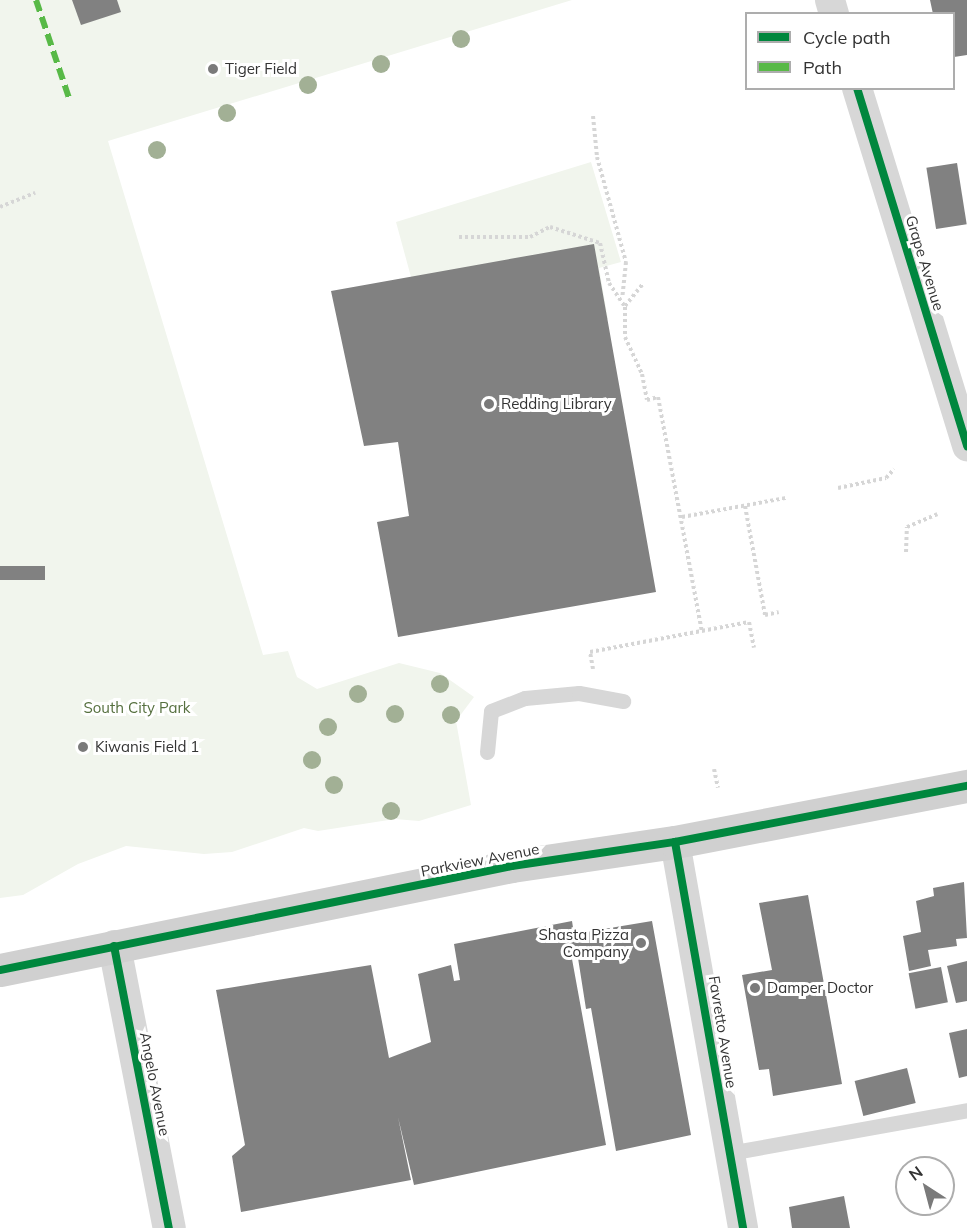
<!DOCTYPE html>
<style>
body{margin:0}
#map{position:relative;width:967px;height:1228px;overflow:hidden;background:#fff;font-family:Mulish,sans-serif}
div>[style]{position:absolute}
.green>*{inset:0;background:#f1f5ed}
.building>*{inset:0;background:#818181;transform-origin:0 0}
.path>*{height:4px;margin-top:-2px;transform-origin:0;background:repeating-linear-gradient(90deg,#d6d6d6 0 3px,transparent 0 6px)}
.service>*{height:15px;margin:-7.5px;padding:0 7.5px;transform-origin:7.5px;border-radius:7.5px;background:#d7d7d7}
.minor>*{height:30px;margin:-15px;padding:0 15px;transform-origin:15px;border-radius:15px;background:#d7d7d7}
.tertiary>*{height:33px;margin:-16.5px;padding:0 16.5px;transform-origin:16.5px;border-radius:16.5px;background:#d7d7d7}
.secondary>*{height:33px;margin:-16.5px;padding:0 16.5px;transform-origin:16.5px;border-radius:16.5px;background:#d0d0d0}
.quiet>*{height:6px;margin-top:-3px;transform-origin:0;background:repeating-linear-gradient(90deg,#58b947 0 12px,transparent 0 18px)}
.cycleway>*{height:8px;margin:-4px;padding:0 4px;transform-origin:4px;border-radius:4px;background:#00873e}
.trees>*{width:18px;height:18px;margin:-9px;border-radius:50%;background:#a2b095}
.dots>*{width:16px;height:16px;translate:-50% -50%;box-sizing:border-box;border:3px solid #fff;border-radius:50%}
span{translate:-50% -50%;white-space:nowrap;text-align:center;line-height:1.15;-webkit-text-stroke:6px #fff;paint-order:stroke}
.poi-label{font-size:15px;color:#333}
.left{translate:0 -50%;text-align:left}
.right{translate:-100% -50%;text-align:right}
.street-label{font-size:15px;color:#333}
.park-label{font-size:15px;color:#56703f}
.legend{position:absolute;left:745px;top:12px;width:210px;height:78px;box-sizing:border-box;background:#fff;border:2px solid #adadad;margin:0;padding:8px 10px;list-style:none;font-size:18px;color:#333}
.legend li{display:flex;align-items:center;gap:12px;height:30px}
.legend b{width:30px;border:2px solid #adadad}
.north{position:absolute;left:895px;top:1156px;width:60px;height:60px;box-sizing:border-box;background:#fff;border:2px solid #adadad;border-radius:50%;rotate:324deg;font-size:16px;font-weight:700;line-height:24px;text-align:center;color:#333}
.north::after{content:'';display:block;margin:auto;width:21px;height:27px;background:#7a7a7a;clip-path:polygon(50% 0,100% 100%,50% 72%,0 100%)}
</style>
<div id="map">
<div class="green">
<i style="clip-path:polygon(0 0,572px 0,108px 141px,263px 655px,288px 651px,297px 677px,317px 689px,399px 663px,440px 673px,474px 697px,456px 721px,471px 805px,419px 821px,395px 819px,318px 831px,304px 828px,232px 852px,204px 854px,126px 846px,78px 864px,23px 895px,0 898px)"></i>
<i style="clip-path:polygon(591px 162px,621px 262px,599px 268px,608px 319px,566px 327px,411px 277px,396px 222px)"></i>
</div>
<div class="building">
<i style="clip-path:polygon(72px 0,117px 0,121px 12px,81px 25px)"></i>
<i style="clip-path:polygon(930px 0,967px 0,967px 55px,954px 57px,954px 14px,933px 14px)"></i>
<i style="left:957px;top:163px;width:62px;height:31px;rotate:81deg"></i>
<i style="clip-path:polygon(594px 244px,656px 592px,398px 637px,377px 522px,409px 516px,398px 442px,364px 446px,331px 291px)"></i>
<i style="left:45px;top:566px;width:14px;height:45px;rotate:90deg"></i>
<i style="clip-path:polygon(964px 882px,967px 938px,956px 939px,957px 946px,928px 950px,931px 966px,909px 971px,903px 936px,921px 932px,916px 901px,934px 896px,933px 888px)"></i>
<i style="clip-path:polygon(808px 895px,842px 1084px,773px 1096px,769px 1069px,759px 1070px,742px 975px,772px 970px,759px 903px)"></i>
<i style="clip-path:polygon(572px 921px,574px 934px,652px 921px,691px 1135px,616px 1151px,591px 1008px,586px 1009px,578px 958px,572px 959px,606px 1145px,414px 1185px,398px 1117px,411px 1180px,241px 1212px,232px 1156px,245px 1145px,216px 990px,371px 965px,389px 1058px,431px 1042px,418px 974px,451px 965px,454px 981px,460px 980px,454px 944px)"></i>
<i style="clip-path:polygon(967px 961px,967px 1001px,956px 1003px,947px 966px)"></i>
<i style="left:941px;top:967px;width:36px;height:33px;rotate:79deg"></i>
<i style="clip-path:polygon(967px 1029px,967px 1076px,959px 1078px,949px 1033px)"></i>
<i style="left:907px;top:1068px;width:36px;height:54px;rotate:76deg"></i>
<i style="clip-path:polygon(844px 1196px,850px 1228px,792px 1228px,789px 1207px)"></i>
</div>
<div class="path">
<i style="left:593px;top:116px;width:41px;rotate:84.4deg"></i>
<i style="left:597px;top:157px;width:109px;rotate:74.6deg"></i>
<i style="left:626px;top:262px;width:36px;rotate:96deg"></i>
<i style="left:0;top:207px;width:38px;rotate:-22deg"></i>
<i style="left:459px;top:237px;width:71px"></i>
<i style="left:530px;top:237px;width:22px;rotate:-27deg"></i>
<i style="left:550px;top:227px;width:52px;rotate:17.7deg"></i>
<i style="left:600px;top:243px;width:41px;rotate:77.3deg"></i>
<i style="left:609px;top:283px;width:29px;rotate:56deg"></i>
<i style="left:625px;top:307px;width:30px;rotate:90deg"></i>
<i style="left:625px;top:337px;width:41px;rotate:65.3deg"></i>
<i style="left:642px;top:374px;width:26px;rotate:79deg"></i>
<i style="left:647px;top:400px;width:11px;rotate:-15deg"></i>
<i style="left:658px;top:397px;width:238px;rotate:79.4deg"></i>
<i style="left:625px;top:306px;width:28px;rotate:-51deg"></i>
<i style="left:838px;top:488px;width:49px;rotate:-11.8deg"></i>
<i style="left:886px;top:478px;width:12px;rotate:-48deg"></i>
<i style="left:745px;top:506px;width:111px;rotate:79.6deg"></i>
<i style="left:765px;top:615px;width:14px;rotate:-12deg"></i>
<i style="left:682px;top:517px;width:106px;rotate:-10.4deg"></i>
<i style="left:906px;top:552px;width:25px;rotate:-88deg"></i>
<i style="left:907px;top:527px;width:33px;rotate:-23deg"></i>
<i style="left:593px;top:669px;width:17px;rotate:-100deg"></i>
<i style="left:590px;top:652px;width:162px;rotate:-10.7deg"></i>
<i style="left:749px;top:622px;width:26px;rotate:79deg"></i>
<i style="left:714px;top:769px;width:19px;rotate:78deg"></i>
</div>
<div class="service">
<i style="left:487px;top:752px;width:41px;rotate:-84.4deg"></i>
<i style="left:491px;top:711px;width:36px;rotate:-21deg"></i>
<i style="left:525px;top:698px;width:54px;rotate:-5.3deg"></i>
<i style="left:579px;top:693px;width:45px;rotate:10.3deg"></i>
<i style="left:729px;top:1153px;width:242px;rotate:-10.2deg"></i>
</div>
<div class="minor">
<i style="left:830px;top:0;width:15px;rotate:74deg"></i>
<i style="left:857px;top:88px;width:375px;rotate:72.9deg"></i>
<i style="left:675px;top:842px;width:392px;rotate:80deg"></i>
</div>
<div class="tertiary">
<i style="left:114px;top:946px;width:287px;rotate:79deg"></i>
</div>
<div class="secondary">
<i style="left:0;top:970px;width:522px;rotate:-11.48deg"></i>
<i style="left:512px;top:866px;width:165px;rotate:-8.4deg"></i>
<i style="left:675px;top:842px;width:297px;rotate:-10.9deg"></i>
</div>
<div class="quiet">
<i style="left:36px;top:0;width:107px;rotate:71.4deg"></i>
</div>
<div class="cycleway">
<i style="left:857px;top:88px;width:375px;rotate:72.9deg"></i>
<i style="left:675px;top:842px;width:392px;rotate:80deg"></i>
<i style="left:114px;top:946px;width:287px;rotate:79deg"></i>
<i style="left:0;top:970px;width:522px;rotate:-11.48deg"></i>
<i style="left:512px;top:866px;width:165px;rotate:-8.4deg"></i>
<i style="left:675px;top:842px;width:297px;rotate:-10.9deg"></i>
</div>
<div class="trees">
<i style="left:461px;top:39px"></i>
<i style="left:381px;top:64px"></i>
<i style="left:308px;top:85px"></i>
<i style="left:227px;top:113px"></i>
<i style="left:157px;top:150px"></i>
<i style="left:440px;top:684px"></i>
<i style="left:358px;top:694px"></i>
<i style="left:395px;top:714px"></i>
<i style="left:451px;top:715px"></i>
<i style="left:328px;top:727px"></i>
<i style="left:312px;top:760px"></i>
<i style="left:334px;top:785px"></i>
<i style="left:391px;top:811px"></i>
</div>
<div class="dots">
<i style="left:213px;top:69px;background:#7a7a7a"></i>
<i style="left:489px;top:404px;background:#7a7a7a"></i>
<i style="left:83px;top:747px;background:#7a7a7a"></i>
<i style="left:641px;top:943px;background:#7a7a7a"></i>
<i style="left:755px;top:988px;background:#7a7a7a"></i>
</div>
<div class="poi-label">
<span class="left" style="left:225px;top:69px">Tiger Field</span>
<span class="left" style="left:501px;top:404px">Redding Library</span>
<span class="left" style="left:95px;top:747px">Kiwanis Field 1</span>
<span class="right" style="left:629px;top:943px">Shasta Pizza<br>Company</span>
<span class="left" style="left:767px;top:988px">Damper Doctor</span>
</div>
<div class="street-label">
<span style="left:925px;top:263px;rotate:73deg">Grape Avenue</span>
<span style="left:480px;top:860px;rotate:-11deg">Parkview Avenue</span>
<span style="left:723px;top:1032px;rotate:81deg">Favretto Avenue</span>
<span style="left:155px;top:1084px;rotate:79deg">Angelo Avenue</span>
</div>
<div class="park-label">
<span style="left:137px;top:708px">South City Park</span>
</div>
<ul class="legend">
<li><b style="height:8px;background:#00873e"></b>Cycle path</li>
<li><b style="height:8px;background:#58b947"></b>Path</li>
</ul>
<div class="north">N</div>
</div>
